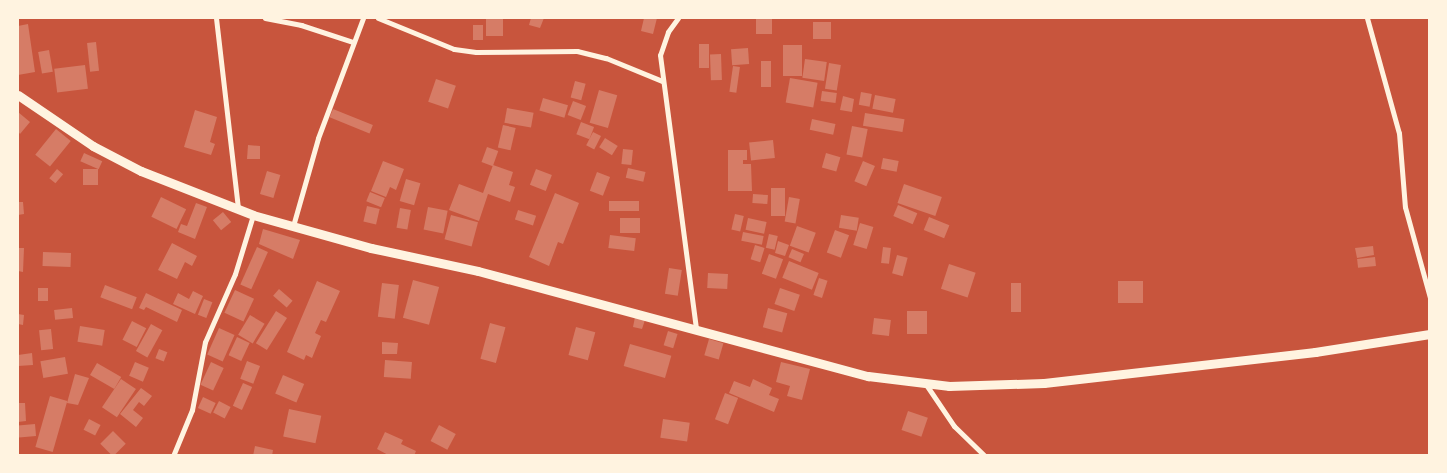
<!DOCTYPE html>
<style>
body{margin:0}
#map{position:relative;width:1447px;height:473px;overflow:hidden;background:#c8553d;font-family:Arial,sans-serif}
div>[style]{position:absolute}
.building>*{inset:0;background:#d67c66;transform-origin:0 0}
.minor>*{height:5px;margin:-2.5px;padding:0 2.5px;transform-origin:2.5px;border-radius:2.5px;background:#fff3e0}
.tertiary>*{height:9px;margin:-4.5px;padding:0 4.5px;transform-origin:4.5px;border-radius:4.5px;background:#fff3e0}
span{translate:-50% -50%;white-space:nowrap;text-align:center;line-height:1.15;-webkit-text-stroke:4px #fff3e0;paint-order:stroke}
.frame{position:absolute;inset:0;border:19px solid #fff3e0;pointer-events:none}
</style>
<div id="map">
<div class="building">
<i style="left:486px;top:18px;width:17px;height:18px"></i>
<i style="clip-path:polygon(531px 18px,544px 18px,540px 28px,529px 25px)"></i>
<i style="clip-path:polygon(644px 18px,657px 18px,653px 34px,641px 31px)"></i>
<i style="left:756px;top:18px;width:16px;height:16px"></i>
<i style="left:813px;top:22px;width:18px;height:17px"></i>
<i style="clip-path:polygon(28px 24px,35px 72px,18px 75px,18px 26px)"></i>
<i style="left:473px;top:25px;width:10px;height:15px"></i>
<i style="left:96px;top:42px;width:29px;height:9px;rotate:84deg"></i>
<i style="left:699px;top:44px;width:10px;height:24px"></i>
<i style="left:783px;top:45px;width:19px;height:31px"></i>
<i style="left:748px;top:48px;width:16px;height:17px;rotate:86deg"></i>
<i style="left:49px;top:50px;width:22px;height:11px;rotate:80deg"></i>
<i style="left:721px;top:54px;width:26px;height:11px;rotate:88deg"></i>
<i style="left:805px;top:59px;width:22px;height:19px;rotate:8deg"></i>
<i style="left:761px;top:61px;width:10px;height:26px"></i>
<i style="left:829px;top:63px;width:12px;height:26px;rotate:9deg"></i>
<i style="left:85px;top:65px;width:24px;height:31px;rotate:83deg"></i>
<i style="left:733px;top:66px;width:7px;height:26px;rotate:8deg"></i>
<i style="left:790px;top:78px;width:28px;height:25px;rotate:10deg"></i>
<i style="left:436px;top:79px;width:21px;height:24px;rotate:19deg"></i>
<i style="left:575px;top:81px;width:11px;height:17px;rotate:15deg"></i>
<i style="left:599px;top:90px;width:19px;height:34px;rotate:16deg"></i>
<i style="left:822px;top:91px;width:15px;height:10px;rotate:8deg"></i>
<i style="left:861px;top:92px;width:11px;height:13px;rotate:10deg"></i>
<i style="left:875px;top:95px;width:21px;height:14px;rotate:11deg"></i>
<i style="clip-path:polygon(843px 96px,854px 99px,852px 112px,840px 110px)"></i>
<i style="left:543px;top:98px;width:26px;height:13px;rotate:16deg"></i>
<i style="left:573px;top:101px;width:14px;height:15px;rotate:21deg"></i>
<i style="left:507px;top:108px;width:27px;height:15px;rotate:10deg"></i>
<i style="left:333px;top:109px;width:43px;height:9px;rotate:22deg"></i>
<i style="clip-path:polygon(195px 110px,217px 117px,210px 142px,215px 144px,211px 155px,184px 147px)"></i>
<i style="clip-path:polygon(18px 112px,30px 122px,20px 134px,18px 131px)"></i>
<i style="left:865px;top:113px;width:40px;height:13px;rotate:9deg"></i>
<i style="left:812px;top:119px;width:24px;height:11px;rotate:12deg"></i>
<i style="left:581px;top:122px;width:14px;height:13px;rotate:21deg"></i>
<i style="left:503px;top:125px;width:13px;height:23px;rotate:13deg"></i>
<i style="left:852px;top:126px;width:16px;height:29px;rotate:11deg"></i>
<i style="left:56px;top:129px;width:19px;height:33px;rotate:39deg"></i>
<i style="left:593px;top:132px;width:9px;height:15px;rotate:27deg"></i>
<i style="left:605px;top:138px;width:15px;height:11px;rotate:32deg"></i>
<i style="left:773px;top:140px;width:18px;height:24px;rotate:84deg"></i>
<i style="clip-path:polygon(248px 145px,260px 146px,260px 159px,247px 159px)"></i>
<i style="left:487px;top:147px;width:12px;height:16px;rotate:20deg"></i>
<i style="left:623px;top:149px;width:10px;height:15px;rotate:6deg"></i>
<i style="clip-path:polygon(728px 150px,747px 150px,747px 160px,743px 160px,743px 164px,751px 164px,752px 191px,728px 191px)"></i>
<i style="left:84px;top:153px;width:20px;height:9px;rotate:24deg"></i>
<i style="left:826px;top:153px;width:15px;height:15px;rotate:16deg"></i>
<i style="left:883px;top:158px;width:16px;height:11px;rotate:11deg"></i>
<i style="clip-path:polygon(383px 161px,404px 169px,396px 190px,390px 187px,386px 197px,371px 191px)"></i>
<i style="left:863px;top:161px;width:13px;height:22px;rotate:23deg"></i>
<i style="clip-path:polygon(493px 165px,513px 172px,509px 185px,515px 187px,510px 202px,488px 194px,479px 221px,449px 210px,459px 184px,483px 193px)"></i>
<i style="left:628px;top:168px;width:18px;height:10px;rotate:13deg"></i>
<i style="left:57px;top:169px;width:8px;height:12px;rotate:40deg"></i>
<i style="left:83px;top:169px;width:15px;height:16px"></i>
<i style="left:536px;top:169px;width:17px;height:17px;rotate:21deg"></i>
<i style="left:267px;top:171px;width:14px;height:24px;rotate:17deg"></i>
<i style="left:597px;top:172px;width:14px;height:20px;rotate:21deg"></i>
<i style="left:406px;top:179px;width:15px;height:23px;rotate:16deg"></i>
<i style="left:904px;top:184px;width:40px;height:20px;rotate:19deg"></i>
<i style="left:771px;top:188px;width:14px;height:28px"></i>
<i style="left:370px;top:192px;width:16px;height:10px;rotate:22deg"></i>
<i style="clip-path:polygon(555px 193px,579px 203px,563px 244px,558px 242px,549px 266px,529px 257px)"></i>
<i style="left:753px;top:194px;width:15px;height:9px;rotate:4deg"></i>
<i style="left:161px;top:197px;width:28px;height:22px;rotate:26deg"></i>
<i style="left:789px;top:197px;width:11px;height:25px;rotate:10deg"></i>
<i style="left:609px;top:201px;width:30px;height:10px"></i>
<i style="clip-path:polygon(18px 202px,23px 202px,24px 214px,18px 215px)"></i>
<i style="clip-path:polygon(196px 203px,207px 207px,195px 239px,178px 232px,181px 224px,187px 226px)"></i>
<i style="left:898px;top:205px;width:21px;height:12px;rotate:23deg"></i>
<i style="left:367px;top:206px;width:13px;height:16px;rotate:13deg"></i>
<i style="left:428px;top:207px;width:20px;height:23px;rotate:11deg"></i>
<i style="left:400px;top:208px;width:11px;height:20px;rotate:10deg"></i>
<i style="left:518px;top:210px;width:19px;height:10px;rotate:18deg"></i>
<i style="left:223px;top:212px;width:13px;height:13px;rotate:51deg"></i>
<i style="left:735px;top:214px;width:9px;height:16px;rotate:13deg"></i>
<i style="left:451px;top:215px;width:28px;height:25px;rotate:15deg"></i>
<i style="left:841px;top:215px;width:18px;height:13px;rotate:9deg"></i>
<i style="left:929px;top:217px;width:22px;height:14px;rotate:22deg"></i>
<i style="left:620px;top:218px;width:20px;height:15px"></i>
<i style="left:748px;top:218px;width:19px;height:12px;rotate:12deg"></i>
<i style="left:860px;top:223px;width:14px;height:23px;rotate:17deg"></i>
<i style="left:797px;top:226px;width:20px;height:21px;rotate:20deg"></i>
<i style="clip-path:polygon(263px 229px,300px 240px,293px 259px,259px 244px)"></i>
<i style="left:835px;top:230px;width:15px;height:24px;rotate:20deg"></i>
<i style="left:743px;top:232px;width:21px;height:9px;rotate:11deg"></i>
<i style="left:769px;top:234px;width:9px;height:14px;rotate:13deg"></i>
<i style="left:610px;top:235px;width:26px;height:13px;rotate:7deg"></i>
<i style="clip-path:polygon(778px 241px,789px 245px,785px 256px,775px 253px)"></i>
<i style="clip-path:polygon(172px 243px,197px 256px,192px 266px,185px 262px,177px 279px,158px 270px)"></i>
<i style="left:755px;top:245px;width:10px;height:15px;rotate:17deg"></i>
<i style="clip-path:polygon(1373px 246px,1374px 255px,1357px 258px,1355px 248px)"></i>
<i style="left:257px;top:247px;width:12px;height:41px;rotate:24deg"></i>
<i style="left:883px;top:247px;width:8px;height:16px;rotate:7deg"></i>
<i style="clip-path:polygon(18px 248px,24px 248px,23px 272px,18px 271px)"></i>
<i style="left:792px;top:249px;width:13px;height:9px;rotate:23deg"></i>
<i style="left:43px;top:252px;width:28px;height:14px;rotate:2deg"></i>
<i style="left:769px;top:254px;width:15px;height:21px;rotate:20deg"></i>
<i style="left:897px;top:255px;width:11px;height:19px;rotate:15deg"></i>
<i style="left:1375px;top:257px;width:9px;height:18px;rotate:84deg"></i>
<i style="left:789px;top:261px;width:32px;height:18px;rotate:22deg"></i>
<i style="left:949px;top:264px;width:28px;height:26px;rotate:18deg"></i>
<i style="left:669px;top:268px;width:13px;height:26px;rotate:9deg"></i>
<i style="left:708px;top:273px;width:20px;height:15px;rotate:3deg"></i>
<i style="left:819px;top:278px;width:9px;height:18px;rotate:18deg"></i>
<i style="left:413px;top:280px;width:27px;height:39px;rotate:15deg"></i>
<i style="clip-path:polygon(317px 281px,340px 291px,326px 322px,321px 320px,315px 333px,321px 336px,312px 358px,306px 355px,304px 360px,287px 352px)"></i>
<i style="left:1143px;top:281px;width:22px;height:25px;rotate:90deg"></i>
<i style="left:382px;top:283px;width:17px;height:34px;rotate:7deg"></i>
<i style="left:1011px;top:283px;width:10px;height:29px"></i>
<i style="left:105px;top:285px;width:34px;height:13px;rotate:21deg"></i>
<i style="left:38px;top:288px;width:10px;height:13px"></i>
<i style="left:780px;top:288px;width:21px;height:17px;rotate:19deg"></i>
<i style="left:279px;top:289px;width:18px;height:9px;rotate:41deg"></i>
<i style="left:235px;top:290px;width:21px;height:25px;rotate:25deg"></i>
<i style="clip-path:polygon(193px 291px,203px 296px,195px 314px,173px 304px,178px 293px,189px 299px)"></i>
<i style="clip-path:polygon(146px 293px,182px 310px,177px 322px,146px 307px,144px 310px,139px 308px)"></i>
<i style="left:204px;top:299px;width:9px;height:17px;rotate:21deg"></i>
<i style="left:72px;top:308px;width:10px;height:18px;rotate:84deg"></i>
<i style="left:768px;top:308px;width:20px;height:20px;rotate:15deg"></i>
<i style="left:276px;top:311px;width:13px;height:38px;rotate:32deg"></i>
<i style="left:907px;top:311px;width:20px;height:23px"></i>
<i style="clip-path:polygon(18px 314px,24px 315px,23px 325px,18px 324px)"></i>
<i style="left:250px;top:315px;width:17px;height:23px;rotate:31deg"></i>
<i style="clip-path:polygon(635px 317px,645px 320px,642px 329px,633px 327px)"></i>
<i style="left:874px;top:318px;width:17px;height:16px;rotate:7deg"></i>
<i style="left:132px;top:321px;width:16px;height:21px;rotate:27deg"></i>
<i style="left:490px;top:323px;width:16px;height:37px;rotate:15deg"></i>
<i style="left:151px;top:324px;width:13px;height:31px;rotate:29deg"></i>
<i style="left:80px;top:326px;width:25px;height:16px;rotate:9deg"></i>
<i style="left:576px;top:327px;width:20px;height:29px;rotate:15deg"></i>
<i style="left:219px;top:328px;width:17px;height:29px;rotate:24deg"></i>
<i style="left:51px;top:329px;width:20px;height:12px;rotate:84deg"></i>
<i style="left:668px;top:331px;width:10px;height:15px;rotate:17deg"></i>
<i style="left:237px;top:337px;width:14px;height:20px;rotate:25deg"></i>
<i style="left:709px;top:339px;width:15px;height:17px;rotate:16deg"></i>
<i style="clip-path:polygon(382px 342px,398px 343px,397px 354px,382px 354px)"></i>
<i style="left:630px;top:344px;width:43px;height:23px;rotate:16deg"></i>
<i style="left:159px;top:349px;width:9px;height:10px;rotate:21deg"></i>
<i style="clip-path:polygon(32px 353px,33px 365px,18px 366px,18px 355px)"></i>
<i style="left:65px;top:357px;width:17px;height:25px;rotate:80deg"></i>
<i style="left:385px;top:360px;width:27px;height:17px;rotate:4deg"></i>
<i style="left:247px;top:361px;width:14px;height:19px;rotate:21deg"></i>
<i style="left:135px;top:362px;width:15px;height:15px;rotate:23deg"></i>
<i style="left:211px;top:362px;width:14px;height:25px;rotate:25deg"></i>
<i style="clip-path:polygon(781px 362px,810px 369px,802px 400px,787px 396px,790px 386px,776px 382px)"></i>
<i style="left:97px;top:363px;width:28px;height:14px;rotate:30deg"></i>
<i style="clip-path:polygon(75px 374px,89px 378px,78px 405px,67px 403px)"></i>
<i style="left:283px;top:375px;width:23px;height:20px;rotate:23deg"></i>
<i style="left:121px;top:379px;width:18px;height:34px;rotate:34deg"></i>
<i style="clip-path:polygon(753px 379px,772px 388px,769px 395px,779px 399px,774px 412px,729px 393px,734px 381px,750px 387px)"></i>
<i style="left:243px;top:383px;width:10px;height:25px;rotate:24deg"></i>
<i style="clip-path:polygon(141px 388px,152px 396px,144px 406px,139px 402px,133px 410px,143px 418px,136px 427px,120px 414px)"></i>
<i style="left:725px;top:393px;width:14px;height:28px;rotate:21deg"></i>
<i style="left:50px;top:396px;width:18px;height:53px;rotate:16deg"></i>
<i style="left:203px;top:397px;width:14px;height:12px;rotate:25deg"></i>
<i style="left:219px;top:401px;width:13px;height:13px;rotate:27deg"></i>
<i style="clip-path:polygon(18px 403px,25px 403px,26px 421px,18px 422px)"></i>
<i style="left:289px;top:409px;width:33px;height:28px;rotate:12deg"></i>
<i style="left:908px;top:411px;width:21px;height:20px;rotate:19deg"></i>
<i style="left:89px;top:419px;width:13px;height:12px;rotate:27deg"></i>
<i style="left:663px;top:419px;width:27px;height:19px;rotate:8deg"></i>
<i style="left:35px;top:424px;width:12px;height:17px;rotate:85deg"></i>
<i style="left:439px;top:425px;width:19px;height:18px;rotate:28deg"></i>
<i style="left:113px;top:431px;width:18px;height:18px;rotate:45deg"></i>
<i style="clip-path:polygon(385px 432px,403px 440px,401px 444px,416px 451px,414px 456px,390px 456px,377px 449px)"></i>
<i style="clip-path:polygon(255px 446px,273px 450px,272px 456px,253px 456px)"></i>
</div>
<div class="minor">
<i style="left:216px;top:18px;width:192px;rotate:83.4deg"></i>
<i style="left:265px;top:18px;width:37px;rotate:11deg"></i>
<i style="left:301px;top:25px;width:55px;rotate:18.1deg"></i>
<i style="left:378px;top:18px;width:82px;rotate:22.2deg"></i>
<i style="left:454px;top:49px;width:22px;rotate:8deg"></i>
<i style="left:476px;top:52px;width:101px;rotate:-0.6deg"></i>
<i style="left:577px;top:51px;width:30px;rotate:14deg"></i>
<i style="left:606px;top:58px;width:61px;rotate:22.3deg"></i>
<i style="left:678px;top:18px;width:17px;rotate:126deg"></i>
<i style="left:668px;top:32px;width:24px;rotate:109deg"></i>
<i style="left:660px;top:55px;width:276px;rotate:82.5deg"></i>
<i style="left:1367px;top:18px;width:119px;rotate:74.5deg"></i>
<i style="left:1399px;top:133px;width:74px;rotate:85.4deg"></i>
<i style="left:1405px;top:207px;width:94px;rotate:74.6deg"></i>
<i style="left:293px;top:226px;width:91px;rotate:-74.1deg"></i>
<i style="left:318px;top:138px;width:128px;rotate:-69.4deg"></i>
<i style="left:925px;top:383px;width:52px;rotate:56deg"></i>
<i style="left:954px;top:426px;width:43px;rotate:44.1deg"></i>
<i style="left:173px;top:456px;width:50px;rotate:-67.6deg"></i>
<i style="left:192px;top:410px;width:69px;rotate:-79.2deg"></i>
<i style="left:205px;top:342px;width:74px;rotate:-66.2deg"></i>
<i style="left:235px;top:274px;width:62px;rotate:-73deg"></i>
</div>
<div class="tertiary">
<i style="left:18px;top:95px;width:91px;rotate:34.2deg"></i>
<i style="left:93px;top:146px;width:54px;rotate:27.5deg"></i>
<i style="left:141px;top:171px;width:120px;rotate:21.4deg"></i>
<i style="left:253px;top:215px;width:123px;rotate:15.6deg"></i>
<i style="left:371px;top:248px;width:109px;rotate:12.1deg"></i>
<i style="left:478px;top:271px;width:404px;rotate:15.1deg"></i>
<i style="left:868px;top:376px;width:82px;rotate:7deg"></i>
<i style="left:949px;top:386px;width:95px;rotate:-1.8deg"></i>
<i style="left:1044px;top:383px;width:273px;rotate:-6.5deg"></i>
<i style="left:1315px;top:352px;width:116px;rotate:-8.9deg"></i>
</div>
<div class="frame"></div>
</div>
